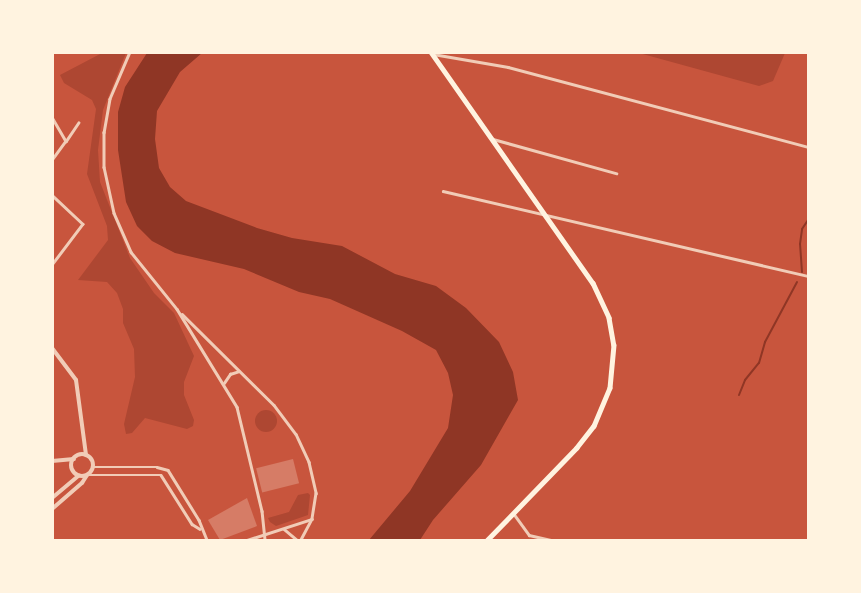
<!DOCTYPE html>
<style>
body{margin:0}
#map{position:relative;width:861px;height:593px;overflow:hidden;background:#c8553d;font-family:"PT Sans",sans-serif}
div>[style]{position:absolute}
.green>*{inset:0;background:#ae4732}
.round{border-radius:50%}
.water>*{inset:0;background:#8f3625}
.stream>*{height:2px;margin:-1px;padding:0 1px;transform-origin:1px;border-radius:1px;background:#8f3625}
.building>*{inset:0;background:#d67c66;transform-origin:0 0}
.minor>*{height:2.5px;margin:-1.25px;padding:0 1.25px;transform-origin:1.25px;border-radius:1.25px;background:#f1ccb7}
.tertiary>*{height:4px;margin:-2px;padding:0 2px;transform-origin:2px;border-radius:2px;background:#f1ccb7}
.tertiary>.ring{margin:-2px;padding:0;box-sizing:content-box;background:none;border:4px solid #f1ccb7;border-radius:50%}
.primary>*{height:4.5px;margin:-2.25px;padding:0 2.25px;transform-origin:2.25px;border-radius:2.25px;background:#fff3e0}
span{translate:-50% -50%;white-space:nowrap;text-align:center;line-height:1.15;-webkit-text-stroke:4px #fff3e0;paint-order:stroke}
.frame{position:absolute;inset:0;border:54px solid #fff3e0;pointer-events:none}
</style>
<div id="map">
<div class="green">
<i style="clip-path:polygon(102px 53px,126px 53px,103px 110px,98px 150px,100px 182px,130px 258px,154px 293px,174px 313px,194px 356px,184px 382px,184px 395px,194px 420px,193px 426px,187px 429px,145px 418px,132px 433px,126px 434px,124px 424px,135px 377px,134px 349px,123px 323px,123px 309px,117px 293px,107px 282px,78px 280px,108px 240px,107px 226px,87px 174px,96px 109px,92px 100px,64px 83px,60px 75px)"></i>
<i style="clip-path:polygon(639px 53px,785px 53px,773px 81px,759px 86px)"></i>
<i class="round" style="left:255px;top:410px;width:22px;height:22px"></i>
<i style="clip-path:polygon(308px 493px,310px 495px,308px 515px,276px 526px,270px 522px,268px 518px,289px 512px,298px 495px)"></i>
</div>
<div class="water">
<i style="clip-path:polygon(147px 53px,202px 53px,180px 72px,157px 111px,155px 139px,159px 168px,170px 187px,186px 201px,257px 228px,292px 238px,342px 246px,395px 274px,436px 286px,466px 308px,499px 342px,513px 372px,518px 400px,481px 465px,433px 520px,420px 540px,369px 540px,410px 491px,448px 428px,453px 395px,448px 373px,436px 350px,402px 331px,330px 299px,299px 292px,244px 269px,175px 253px,152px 241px,137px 226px,126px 202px,118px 150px,118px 112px,125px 87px)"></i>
</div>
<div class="stream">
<i style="left:802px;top:272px;width:28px;rotate:-94deg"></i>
<i style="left:800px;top:244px;width:15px;rotate:-82deg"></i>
<i style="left:802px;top:229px;width:11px;rotate:-56deg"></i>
<i style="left:739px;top:395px;width:16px;rotate:-68deg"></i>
<i style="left:745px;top:380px;width:22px;rotate:-51deg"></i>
<i style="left:759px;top:363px;width:22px;rotate:-74deg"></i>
<i style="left:765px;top:342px;width:68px;rotate:-61.9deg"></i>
</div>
<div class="building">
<i style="left:293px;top:459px;width:25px;height:38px;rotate:76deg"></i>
<i style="clip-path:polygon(247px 498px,257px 526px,220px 540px,208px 520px)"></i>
</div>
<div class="minor">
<i style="left:130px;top:52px;width:51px;rotate:113.1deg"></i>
<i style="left:110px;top:99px;width:34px;rotate:100deg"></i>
<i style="left:104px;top:132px;width:35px;rotate:90deg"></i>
<i style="left:104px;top:167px;width:47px;rotate:77.7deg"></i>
<i style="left:114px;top:213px;width:43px;rotate:66.4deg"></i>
<i style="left:131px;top:252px;width:73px;rotate:51.1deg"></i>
<i style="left:177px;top:309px;width:115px;rotate:58.5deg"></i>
<i style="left:237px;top:407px;width:107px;rotate:76.5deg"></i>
<i style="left:262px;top:511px;width:29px;rotate:84deg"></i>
<i style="left:433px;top:54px;width:76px;rotate:9.8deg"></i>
<i style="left:508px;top:67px;width:310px;rotate:14.9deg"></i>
<i style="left:52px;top:117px;width:28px;rotate:60deg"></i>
<i style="left:66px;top:141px;width:24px;rotate:126deg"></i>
<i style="left:493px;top:139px;width:128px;rotate:15.5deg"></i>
<i style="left:66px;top:141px;width:22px;rotate:-56deg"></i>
<i style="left:443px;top:191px;width:375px;rotate:13.1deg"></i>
<i style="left:52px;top:195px;width:42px;rotate:43.1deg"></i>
<i style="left:83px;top:224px;width:51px;rotate:127.1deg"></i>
<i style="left:182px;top:314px;width:129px;rotate:44.7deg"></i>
<i style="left:274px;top:405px;width:36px;rotate:53deg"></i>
<i style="left:296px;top:434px;width:31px;rotate:65deg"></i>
<i style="left:309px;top:462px;width:32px;rotate:77deg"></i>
<i style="left:316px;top:493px;width:26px;rotate:99deg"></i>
<i style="left:312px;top:519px;width:24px;rotate:118deg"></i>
<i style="left:224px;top:383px;width:11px;rotate:-56deg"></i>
<i style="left:230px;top:374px;width:9px;rotate:-18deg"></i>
<i style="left:92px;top:467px;width:65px"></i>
<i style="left:157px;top:467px;width:11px;rotate:15deg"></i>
<i style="left:168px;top:470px;width:59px;rotate:58.2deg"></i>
<i style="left:199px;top:520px;width:22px;rotate:68deg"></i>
<i style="left:87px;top:475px;width:74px"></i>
<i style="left:161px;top:475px;width:58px;rotate:57.7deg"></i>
<i style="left:192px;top:524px;width:9px;rotate:32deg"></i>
<i style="left:514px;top:514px;width:26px;rotate:54deg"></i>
<i style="left:529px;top:535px;width:22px;rotate:13deg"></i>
<i style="left:284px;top:529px;width:17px;rotate:40deg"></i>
<i style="left:247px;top:540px;width:68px;rotate:-17.9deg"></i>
</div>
<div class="tertiary">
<i style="left:52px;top:348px;width:40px;rotate:53deg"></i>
<i style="left:76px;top:380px;width:76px;rotate:82.4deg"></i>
<i class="ring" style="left:71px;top:454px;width:18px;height:18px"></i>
<i style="left:52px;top:461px;width:22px;rotate:-5deg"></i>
<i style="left:52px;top:498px;width:35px;rotate:-40deg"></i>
<i style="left:52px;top:509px;width:40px;rotate:-41deg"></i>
<i style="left:82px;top:483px;width:9px;rotate:-58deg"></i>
</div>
<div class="primary">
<i style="left:431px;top:52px;width:282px;rotate:55deg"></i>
<i style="left:593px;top:283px;width:38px;rotate:65deg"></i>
<i style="left:609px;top:318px;width:27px;rotate:80deg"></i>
<i style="left:614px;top:345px;width:43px;rotate:95.3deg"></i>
<i style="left:610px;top:388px;width:41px;rotate:112.8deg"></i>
<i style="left:594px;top:426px;width:28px;rotate:128deg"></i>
<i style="left:577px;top:448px;width:128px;rotate:134.1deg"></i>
</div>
<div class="frame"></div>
</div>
